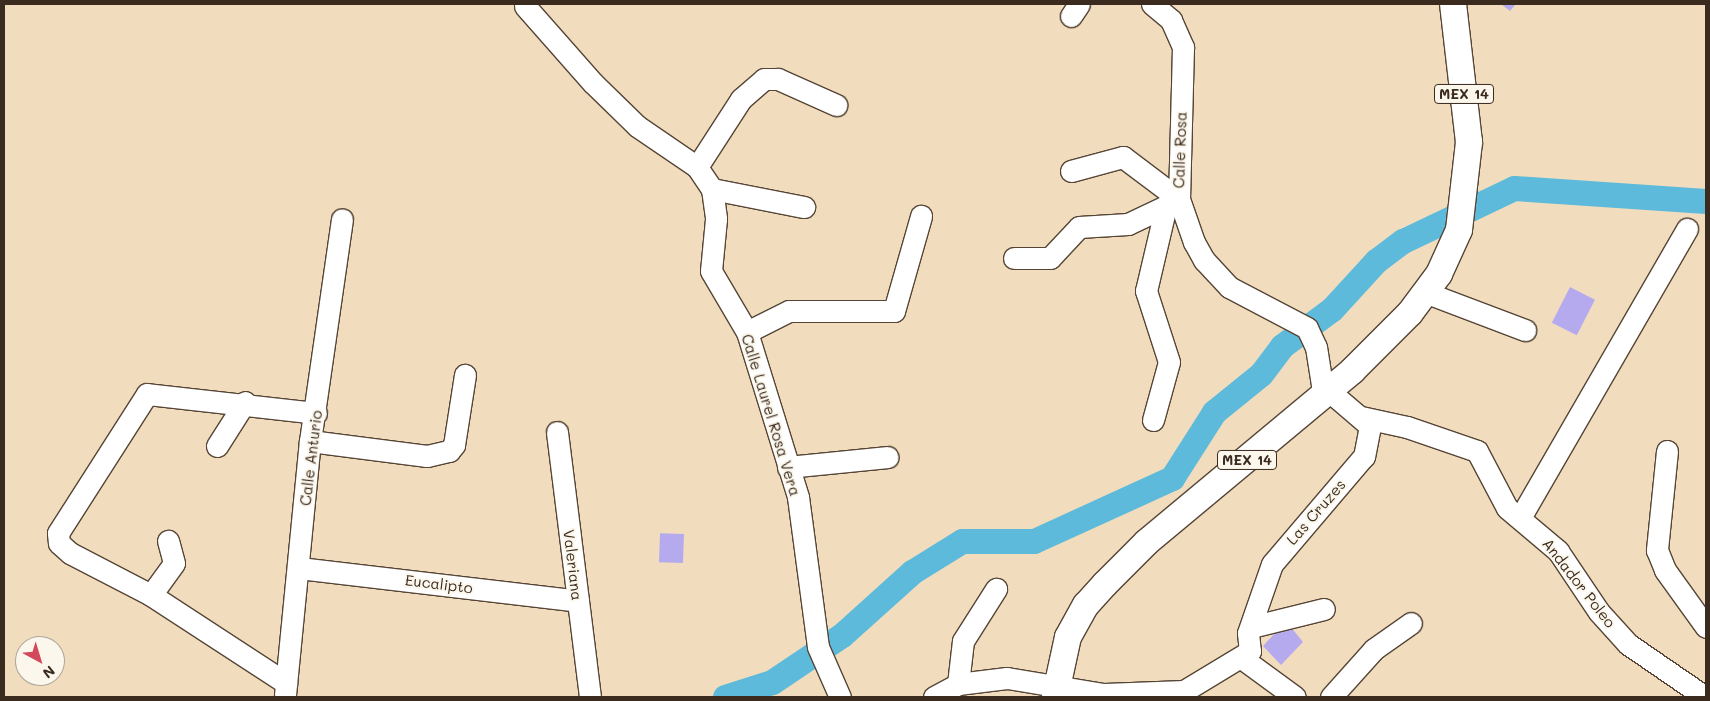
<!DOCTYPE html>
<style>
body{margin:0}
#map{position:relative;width:1710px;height:701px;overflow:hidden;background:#f1ddbd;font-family:Mali,sans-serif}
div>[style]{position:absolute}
.river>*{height:25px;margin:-12.5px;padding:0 12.5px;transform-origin:12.5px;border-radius:12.5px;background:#5dbadb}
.building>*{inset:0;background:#b6aaef;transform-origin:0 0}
.roads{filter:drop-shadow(1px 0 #564536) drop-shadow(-1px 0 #564536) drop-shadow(0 1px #564536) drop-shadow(0 -1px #564536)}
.minor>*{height:21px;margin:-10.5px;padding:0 10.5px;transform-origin:10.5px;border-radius:10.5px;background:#fff}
.major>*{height:26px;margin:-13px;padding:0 13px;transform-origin:13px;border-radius:13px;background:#fff}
span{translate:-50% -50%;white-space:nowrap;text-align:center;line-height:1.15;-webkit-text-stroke:4px #fbf7ec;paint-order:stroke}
.shield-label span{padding:1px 4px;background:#fbf7ec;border:1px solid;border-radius:4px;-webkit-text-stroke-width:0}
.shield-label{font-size:14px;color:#3b2a1e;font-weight:700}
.street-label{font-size:15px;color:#3b2a1e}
.frame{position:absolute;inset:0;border:5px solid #3b2a1e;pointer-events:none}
.north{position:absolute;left:15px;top:636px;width:50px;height:50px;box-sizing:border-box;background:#fbf7ec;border:1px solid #aea59a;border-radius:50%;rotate:141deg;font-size:14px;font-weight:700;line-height:20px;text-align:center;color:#3b2a1e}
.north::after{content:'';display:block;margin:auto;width:18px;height:22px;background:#d1495b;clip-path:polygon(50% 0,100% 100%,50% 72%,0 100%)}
</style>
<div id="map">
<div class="river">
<i style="left:725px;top:697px;width:49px;rotate:-17.7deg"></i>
<i style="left:772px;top:682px;width:84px;rotate:-33.9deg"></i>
<i style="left:842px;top:635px;width:94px;rotate:-42deg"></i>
<i style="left:912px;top:572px;width:59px;rotate:-31.8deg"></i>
<i style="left:962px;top:541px;width:72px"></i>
<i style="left:1034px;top:541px;width:152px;rotate:-24.5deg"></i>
<i style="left:1172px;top:478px;width:78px;rotate:-57.5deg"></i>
<i style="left:1214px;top:412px;width:60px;rotate:-39deg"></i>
<i style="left:1261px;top:374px;width:35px;rotate:-53deg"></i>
<i style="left:1282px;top:346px;width:62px;rotate:-36.5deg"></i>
<i style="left:1332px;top:309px;width:65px;rotate:-47.5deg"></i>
<i style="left:1376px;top:261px;width:34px;rotate:-37deg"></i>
<i style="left:1403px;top:241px;width:123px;rotate:-25.5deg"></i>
<i style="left:1514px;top:188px;width:192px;rotate:3.9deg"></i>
</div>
<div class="building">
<i style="clip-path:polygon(1501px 4px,1516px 4px,1510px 11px)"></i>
<i style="left:1570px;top:287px;width:28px;height:40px;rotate:27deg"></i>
<i style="left:684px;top:534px;width:29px;height:24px;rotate:92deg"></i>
<i style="clip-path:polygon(1286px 621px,1303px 642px,1281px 665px,1263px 646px)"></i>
</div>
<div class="roads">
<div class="minor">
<i style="left:1152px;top:4px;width:25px;rotate:40deg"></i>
<i style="left:1171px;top:20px;width:30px;rotate:66deg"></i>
<i style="left:1183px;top:47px;width:152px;rotate:91.5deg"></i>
<i style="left:1179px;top:199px;width:46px;rotate:70.8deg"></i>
<i style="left:1194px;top:242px;width:21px;rotate:61deg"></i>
<i style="left:1204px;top:260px;width:37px;rotate:47deg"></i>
<i style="left:1229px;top:287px;width:88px;rotate:27.7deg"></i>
<i style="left:1307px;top:328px;width:21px;rotate:65deg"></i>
<i style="left:1316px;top:347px;width:38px;rotate:81deg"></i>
<i style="left:1322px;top:385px;width:63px;rotate:40.5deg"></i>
<i style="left:1370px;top:426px;width:31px;rotate:101deg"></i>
<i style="left:1364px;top:456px;width:142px;rotate:130.4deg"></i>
<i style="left:1272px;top:564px;width:73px;rotate:109.2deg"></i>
<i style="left:1248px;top:633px;width:18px;rotate:84deg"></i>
<i style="left:525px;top:6px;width:103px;rotate:48.6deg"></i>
<i style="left:593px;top:83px;width:62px;rotate:44.3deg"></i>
<i style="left:637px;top:126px;width:73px;rotate:34.3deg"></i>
<i style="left:697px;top:167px;width:27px;rotate:56deg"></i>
<i style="left:712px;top:189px;width:30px;rotate:82deg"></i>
<i style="left:716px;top:219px;width:52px;rotate:95.5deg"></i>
<i style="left:711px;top:271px;width:71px;rotate:59.5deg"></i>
<i style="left:747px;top:332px;width:173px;rotate:72.8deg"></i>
<i style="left:798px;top:497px;width:151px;rotate:82.4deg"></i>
<i style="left:818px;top:647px;width:55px;rotate:66.3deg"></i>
<i style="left:1071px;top:16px;width:14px;rotate:-56deg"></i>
<i style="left:697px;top:167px;width:81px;rotate:-57.1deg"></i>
<i style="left:741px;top:99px;width:30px;rotate:-41deg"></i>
<i style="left:764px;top:79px;width:14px"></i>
<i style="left:778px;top:79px;width:64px;rotate:24.1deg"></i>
<i style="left:1071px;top:171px;width:54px;rotate:-15.1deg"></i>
<i style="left:1123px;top:157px;width:70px;rotate:36.9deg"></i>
<i style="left:712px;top:189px;width:94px;rotate:11.1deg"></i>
<i style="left:1014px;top:258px;width:36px"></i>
<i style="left:1050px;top:258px;width:42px;rotate:-46.9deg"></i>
<i style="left:1079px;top:227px;width:49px;rotate:-3.5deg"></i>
<i style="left:1128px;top:224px;width:49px;rotate:-25.5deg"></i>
<i style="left:1427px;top:293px;width:105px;rotate:20.7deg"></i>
<i style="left:747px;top:332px;width:47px;rotate:-26.6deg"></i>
<i style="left:789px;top:311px;width:105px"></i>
<i style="left:894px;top:311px;width:99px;rotate:-74.1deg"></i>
<i style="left:1361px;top:417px;width:47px;rotate:12.3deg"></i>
<i style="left:1407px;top:427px;width:74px;rotate:18.9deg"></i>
<i style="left:1477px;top:451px;width:64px;rotate:62.2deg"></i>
<i style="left:1507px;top:508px;width:67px;rotate:40.1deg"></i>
<i style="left:1558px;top:551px;width:73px;rotate:56.1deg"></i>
<i style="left:1599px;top:612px;width:43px;rotate:47.8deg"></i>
<i style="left:1628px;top:644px;width:93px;rotate:34.5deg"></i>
<i style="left:1153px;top:420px;width:60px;rotate:-74.6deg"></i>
<i style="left:1169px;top:362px;width:75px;rotate:-107.9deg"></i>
<i style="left:1146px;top:291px;width:87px;rotate:-76.8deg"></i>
<i style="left:557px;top:432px;width:267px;rotate:82.9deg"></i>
<i style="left:310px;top:441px;width:118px;rotate:7.3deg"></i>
<i style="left:427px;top:456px;width:23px;rotate:-13deg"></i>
<i style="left:449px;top:451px;width:8px;rotate:-50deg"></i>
<i style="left:454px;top:445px;width:71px;rotate:-81.1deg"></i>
<i style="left:217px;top:446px;width:52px;rotate:-57.5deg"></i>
<i style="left:1667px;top:451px;width:100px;rotate:95.8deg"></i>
<i style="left:1657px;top:550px;width:22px;rotate:68deg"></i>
<i style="left:1665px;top:570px;width:70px;rotate:54.3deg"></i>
<i style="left:788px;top:467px;width:100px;rotate:-5.7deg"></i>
<i style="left:1520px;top:518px;width:334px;rotate:-60deg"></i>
<i style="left:299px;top:568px;width:281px;rotate:6.7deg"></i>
<i style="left:151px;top:595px;width:39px;rotate:-54deg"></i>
<i style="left:174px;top:563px;width:23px;rotate:-105deg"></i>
<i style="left:1251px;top:627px;width:75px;rotate:-13.9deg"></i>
<i style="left:1250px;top:651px;width:11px;rotate:131deg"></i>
<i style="left:1243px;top:659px;width:64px;rotate:36.2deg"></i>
<i style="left:286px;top:683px;width:161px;rotate:-146.9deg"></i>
<i style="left:151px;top:595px;width:91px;rotate:-152.6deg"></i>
<i style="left:70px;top:553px;width:15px;rotate:-138deg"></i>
<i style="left:59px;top:543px;width:10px;rotate:-96deg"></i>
<i style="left:58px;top:533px;width:165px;rotate:-57.4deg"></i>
<i style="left:147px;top:394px;width:170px;rotate:6.4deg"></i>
<i style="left:958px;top:684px;width:43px;rotate:-83.4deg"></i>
<i style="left:963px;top:641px;width:62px;rotate:-57.6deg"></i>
<i style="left:285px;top:695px;width:255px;rotate:-84.4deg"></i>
<i style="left:310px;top:441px;width:224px;rotate:-81.8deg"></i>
<i style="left:934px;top:697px;width:27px;rotate:-28deg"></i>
<i style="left:958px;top:684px;width:49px;rotate:-7deg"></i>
<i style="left:1007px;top:678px;width:98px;rotate:9.4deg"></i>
<i style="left:1104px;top:694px;width:80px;rotate:-2.1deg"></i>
<i style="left:1184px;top:691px;width:77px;rotate:-31.2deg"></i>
<i style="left:1331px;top:697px;width:64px;rotate:-48.1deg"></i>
<i style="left:1374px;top:649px;width:45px;rotate:-35.1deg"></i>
</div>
<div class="major">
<i style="left:1055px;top:697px;width:61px;rotate:-77.8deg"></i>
<i style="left:1068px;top:637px;width:37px;rotate:-61deg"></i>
<i style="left:1086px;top:605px;width:28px;rotate:-48deg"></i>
<i style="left:1105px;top:584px;width:59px;rotate:-45deg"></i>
<i style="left:1147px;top:542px;width:267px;rotate:-39.8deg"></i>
<i style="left:1352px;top:371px;width:82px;rotate:-45deg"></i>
<i style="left:1410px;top:313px;width:49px;rotate:-53.4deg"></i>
<i style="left:1439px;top:274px;width:48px;rotate:-65.6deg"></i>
<i style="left:1459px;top:230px;width:89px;rotate:-83.5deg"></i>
<i style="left:1469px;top:142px;width:139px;rotate:-96.6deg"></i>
</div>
</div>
<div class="shield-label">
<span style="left:1464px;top:94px">MEX 14</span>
<span style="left:1247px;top:460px">MEX 14</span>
</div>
<div class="street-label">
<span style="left:1180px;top:150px;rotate:-88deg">Calle Rosa</span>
<span style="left:771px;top:415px;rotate:73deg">Calle Laurel Rosa Vera</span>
<span style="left:311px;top:458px;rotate:-83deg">Calle Anturio</span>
<span style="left:1316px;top:512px;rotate:-49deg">Las Cruzes</span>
<span style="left:573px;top:565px;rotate:83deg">Valeriana</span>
<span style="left:1579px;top:583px;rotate:52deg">Andador Poleo</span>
<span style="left:439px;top:584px;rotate:7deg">Eucalipto</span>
</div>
<div class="frame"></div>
<div class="north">N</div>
</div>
